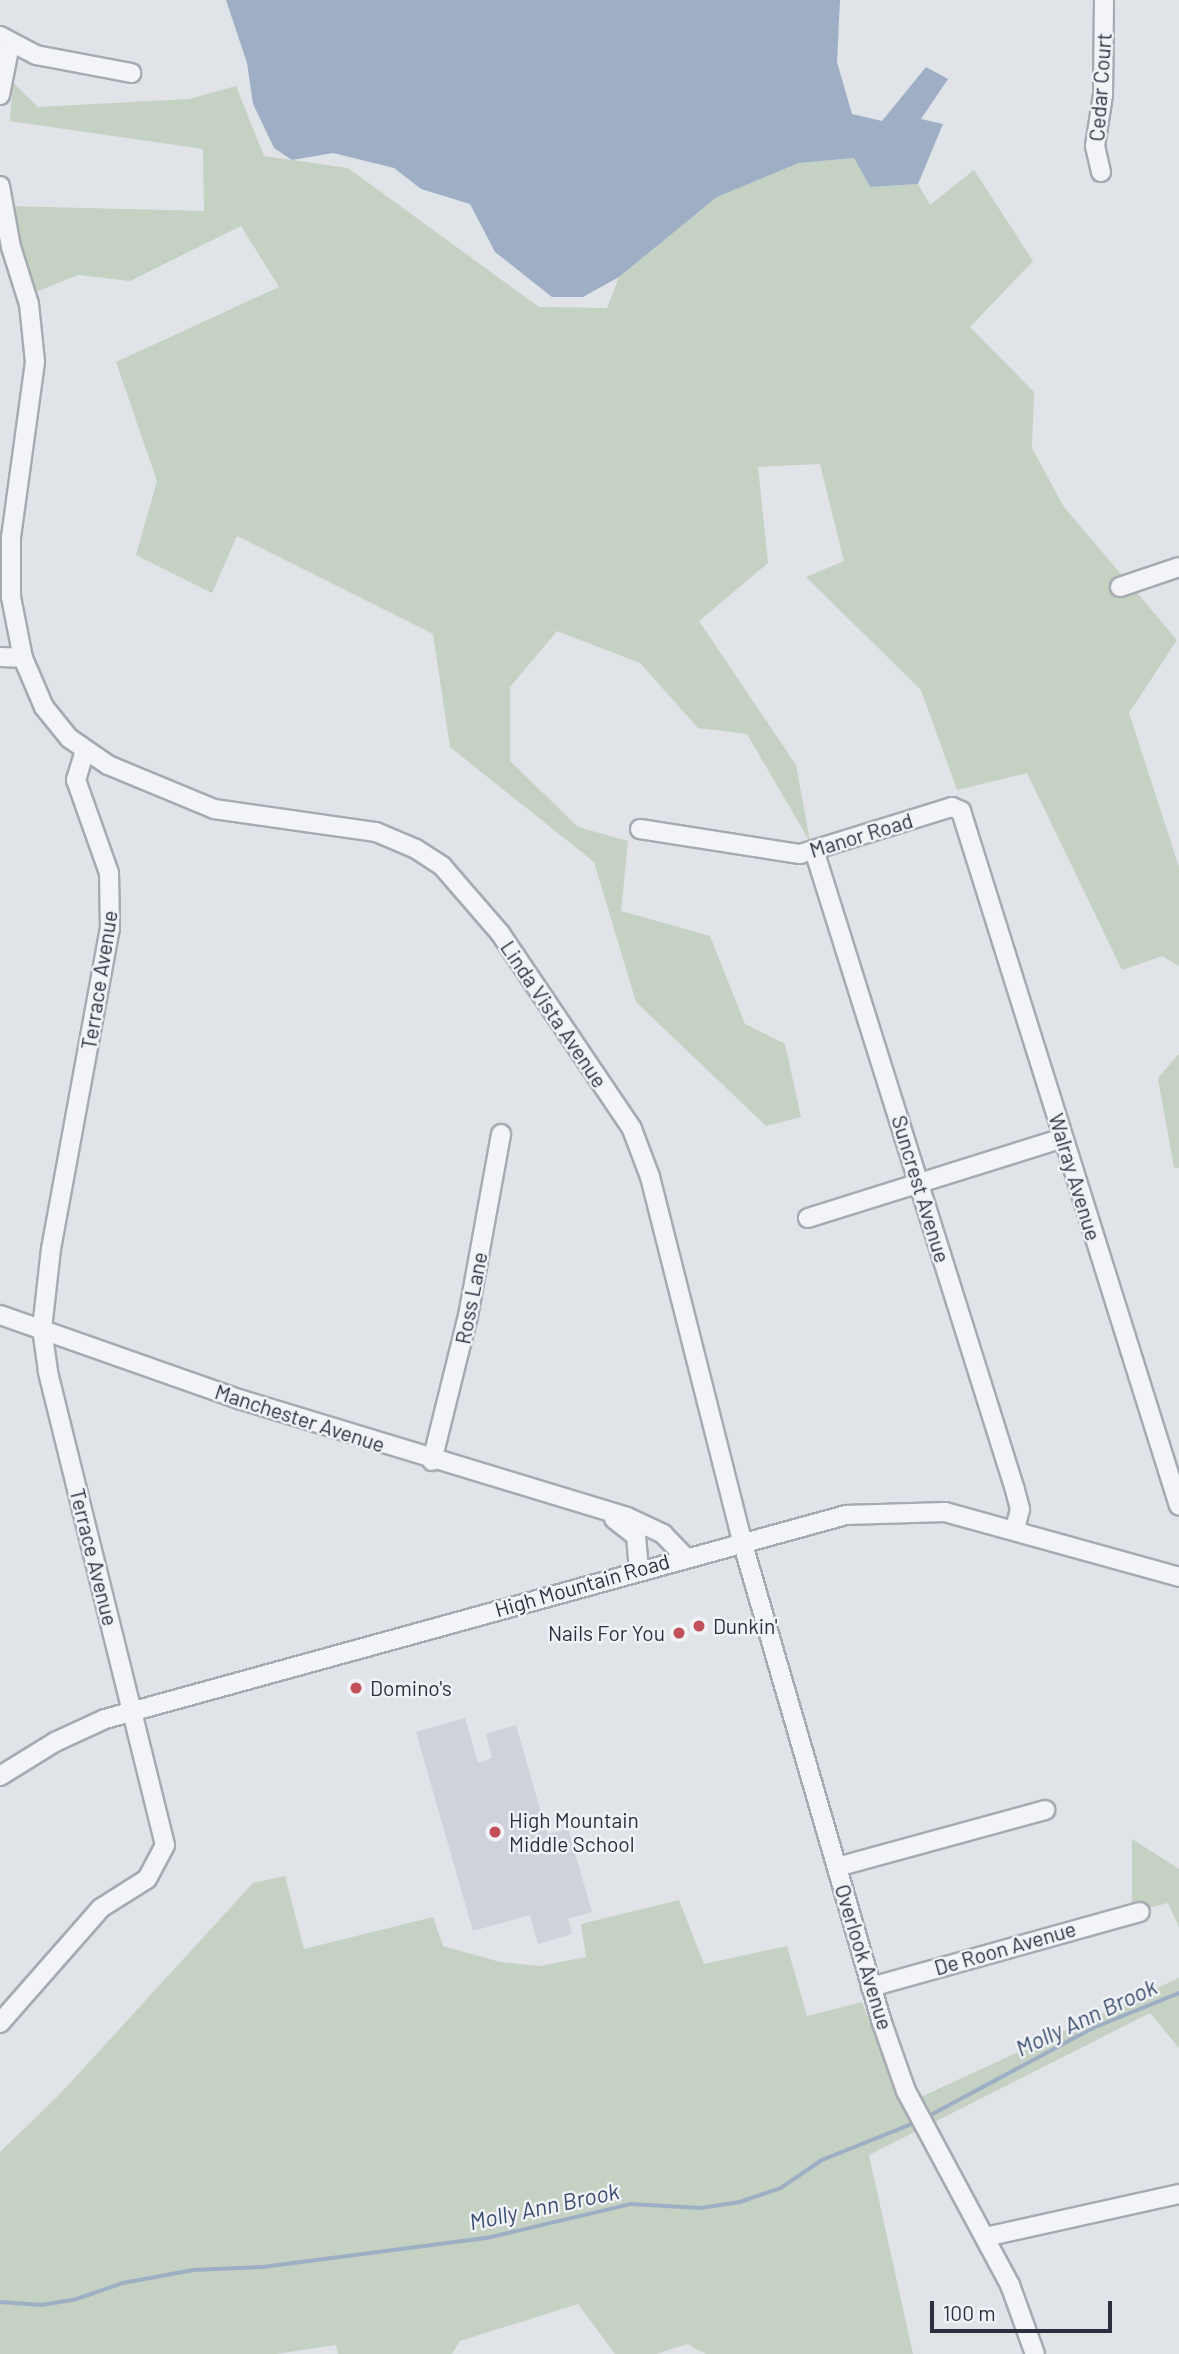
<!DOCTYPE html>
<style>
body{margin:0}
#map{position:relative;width:1179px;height:2354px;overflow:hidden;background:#e0e3e8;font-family:Barlow,sans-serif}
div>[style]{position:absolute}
.built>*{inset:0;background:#cfd2da}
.green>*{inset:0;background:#c5d1c2}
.water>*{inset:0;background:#9eafc5}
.stream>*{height:3.5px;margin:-1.75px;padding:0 1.75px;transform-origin:1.75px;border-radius:1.75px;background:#9eafc5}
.roads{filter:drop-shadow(2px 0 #a6aab2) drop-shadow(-2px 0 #a6aab2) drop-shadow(0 2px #a6aab2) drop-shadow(0 -2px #a6aab2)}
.minor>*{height:18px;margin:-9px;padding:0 9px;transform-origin:9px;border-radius:9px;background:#f3f4f7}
.dots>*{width:19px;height:19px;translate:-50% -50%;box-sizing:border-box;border:4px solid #f0f2f6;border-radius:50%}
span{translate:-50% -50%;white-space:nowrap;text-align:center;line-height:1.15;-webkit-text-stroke:5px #f0f2f6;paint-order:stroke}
.street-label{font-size:21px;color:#2a303e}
.poi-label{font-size:21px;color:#2a303e}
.left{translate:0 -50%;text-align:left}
.right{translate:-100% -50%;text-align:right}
.water-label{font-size:23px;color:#384d6e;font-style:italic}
.scale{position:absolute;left:930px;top:2301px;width:182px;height:32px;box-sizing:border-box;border:4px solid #2a303e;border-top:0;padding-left:9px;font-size:21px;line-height:24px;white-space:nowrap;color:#2a303e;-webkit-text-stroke:5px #f0f2f6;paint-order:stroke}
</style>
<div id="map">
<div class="built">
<i style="clip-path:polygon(465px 1718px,478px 1763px,492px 1758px,486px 1734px,516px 1725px,547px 1834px,568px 1829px,592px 1912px,568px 1919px,572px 1934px,538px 1944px,530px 1915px,473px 1931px,416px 1732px)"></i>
</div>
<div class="green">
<i style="clip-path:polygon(4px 74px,38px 107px,189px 99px,236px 86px,264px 156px,348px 168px,539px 307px,607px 308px,619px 277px,717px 197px,799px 163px,854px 158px,870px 187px,918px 184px,930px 205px,974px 170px,1033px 261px,970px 327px,1034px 392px,1032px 448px,1064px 507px,1177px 640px,1129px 713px,1179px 867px,1179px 966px,1162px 956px,1122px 970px,1027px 773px,957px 790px,921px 690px,806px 577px,844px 561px,820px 464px,758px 467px,768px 563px,699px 621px,796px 765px,810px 842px,747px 734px,698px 728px,640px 663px,557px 631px,510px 687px,510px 761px,578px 827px,628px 841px,621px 911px,710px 936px,745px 1024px,785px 1044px,801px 1117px,766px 1126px,636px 1002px,594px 862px,450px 747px,433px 634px,237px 536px,212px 593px,136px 555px,157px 481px,116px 362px,279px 287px,241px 226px,130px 281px,78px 275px,26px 296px,5px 206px,204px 211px,203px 149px,10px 121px,12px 92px,0 87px)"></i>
<i style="clip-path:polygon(1179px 1054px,1179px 1168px,1174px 1168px,1158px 1078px)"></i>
<i style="clip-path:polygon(1132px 1839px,1179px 1869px,1179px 1927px,1168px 1903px,1132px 1912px)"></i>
<i style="clip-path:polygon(285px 1876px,304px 1949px,433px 1917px,443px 1946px,500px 1962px,540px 1966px,586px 1957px,581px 1924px,679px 1900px,704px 1964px,787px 1946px,807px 2016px,862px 2002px,901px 2106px,1179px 1978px,1179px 2048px,1150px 2013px,869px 2155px,913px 2354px,706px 2354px,687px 2344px,656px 2354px,615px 2354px,578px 2304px,460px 2341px,452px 2354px,338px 2354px,336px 2345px,275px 2354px,0 2354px,0 2152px,59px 2095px,253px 1883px)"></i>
</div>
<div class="water">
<i style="clip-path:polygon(226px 0,840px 0,837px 62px,852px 114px,882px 121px,926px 67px,948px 79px,921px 119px,943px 124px,918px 184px,870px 187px,854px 158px,799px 163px,717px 197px,619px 277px,583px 297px,552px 297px,495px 252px,470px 204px,421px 189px,394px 168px,333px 153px,292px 160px,274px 148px,253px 104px,247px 63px)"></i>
</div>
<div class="stream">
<i style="left:927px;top:2117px;width:188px;rotate:-28.2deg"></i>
<i style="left:1093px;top:2028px;width:93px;rotate:-22.1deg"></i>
<i style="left:0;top:2302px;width:41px;rotate:4.2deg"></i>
<i style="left:41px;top:2305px;width:36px;rotate:-9deg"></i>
<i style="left:77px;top:2299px;width:49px;rotate:-19.2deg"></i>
<i style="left:123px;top:2283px;width:71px;rotate:-10.5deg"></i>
<i style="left:193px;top:2270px;width:70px;rotate:-2.5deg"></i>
<i style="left:263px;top:2267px;width:226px;rotate:-7.4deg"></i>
<i style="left:487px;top:2238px;width:148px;rotate:-13.3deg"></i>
<i style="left:631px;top:2204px;width:69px;rotate:3.3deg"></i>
<i style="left:700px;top:2208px;width:40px;rotate:-8.5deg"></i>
<i style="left:740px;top:2202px;width:43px;rotate:-18.9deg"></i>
<i style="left:781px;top:2188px;width:50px;rotate:-34.3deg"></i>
<i style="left:822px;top:2160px;width:102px;rotate:-21.8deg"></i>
</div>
<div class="roads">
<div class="minor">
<i style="left:0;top:36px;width:41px;rotate:27.8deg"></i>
<i style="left:36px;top:55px;width:97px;rotate:10.7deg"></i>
<i style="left:0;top:95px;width:52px;rotate:-78.9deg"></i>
<i style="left:1101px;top:172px;width:27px;rotate:-103deg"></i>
<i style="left:1095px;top:146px;width:52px;rotate:-81.1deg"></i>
<i style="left:1103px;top:95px;width:95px;rotate:-89.4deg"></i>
<i style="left:0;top:186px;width:62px;rotate:79.8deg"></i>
<i style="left:11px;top:247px;width:60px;rotate:72.5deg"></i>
<i style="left:29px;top:304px;width:58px;rotate:84.1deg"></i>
<i style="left:35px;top:362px;width:178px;rotate:97.8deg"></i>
<i style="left:11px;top:538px;width:59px;rotate:90deg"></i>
<i style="left:11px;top:597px;width:62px;rotate:78.9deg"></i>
<i style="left:23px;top:658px;width:53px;rotate:66.8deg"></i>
<i style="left:44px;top:707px;width:40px;rotate:51deg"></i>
<i style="left:69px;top:738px;width:47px;rotate:34.7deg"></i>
<i style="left:108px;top:765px;width:115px;rotate:22.5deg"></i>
<i style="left:214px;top:809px;width:164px;rotate:8.1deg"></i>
<i style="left:376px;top:832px;width:43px;rotate:23deg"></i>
<i style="left:416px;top:849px;width:31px;rotate:33deg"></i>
<i style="left:442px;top:866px;width:89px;rotate:49.1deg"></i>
<i style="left:500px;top:933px;width:236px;rotate:56deg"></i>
<i style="left:632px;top:1129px;width:51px;rotate:69.4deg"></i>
<i style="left:650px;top:1177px;width:375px;rotate:75.8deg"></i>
<i style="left:742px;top:1541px;width:499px;rotate:73.8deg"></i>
<i style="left:881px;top:2020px;width:75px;rotate:70.6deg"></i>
<i style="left:906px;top:2091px;width:220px;rotate:61.8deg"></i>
<i style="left:1010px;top:2285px;width:73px;rotate:70.1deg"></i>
<i style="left:1120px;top:587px;width:62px;rotate:-18.7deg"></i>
<i style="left:0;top:657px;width:23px;rotate:2deg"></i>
<i style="left:640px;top:829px;width:162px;rotate:8.9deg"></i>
<i style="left:800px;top:854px;width:159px;rotate:-17.2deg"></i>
<i style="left:952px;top:807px;width:10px;rotate:24deg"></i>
<i style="left:961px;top:811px;width:728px;rotate:72.58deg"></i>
<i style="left:814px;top:850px;width:671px;rotate:72.56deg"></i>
<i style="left:1015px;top:1490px;width:20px;rotate:75deg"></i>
<i style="left:1020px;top:1509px;width:21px;rotate:104deg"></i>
<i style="left:808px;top:1218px;width:267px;rotate:-17.4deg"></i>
<i style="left:0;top:1315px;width:256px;rotate:19.4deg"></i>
<i style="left:242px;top:1400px;width:402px;rotate:16.9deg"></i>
<i style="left:627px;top:1517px;width:40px;rotate:25deg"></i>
<i style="left:663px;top:1534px;width:30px;rotate:46deg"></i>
<i style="left:432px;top:1461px;width:149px;rotate:-76.1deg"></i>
<i style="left:468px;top:1316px;width:185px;rotate:-79.7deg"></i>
<i style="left:614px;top:1519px;width:28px;rotate:38deg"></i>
<i style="left:636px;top:1536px;width:33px;rotate:85deg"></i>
<i style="left:0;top:1776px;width:65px;rotate:-31.7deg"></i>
<i style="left:55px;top:1742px;width:55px;rotate:-24.7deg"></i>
<i style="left:105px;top:1719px;width:769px;rotate:-15.39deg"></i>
<i style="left:846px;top:1515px;width:99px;rotate:-1.7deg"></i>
<i style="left:945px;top:1512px;width:243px;rotate:15.5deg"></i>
<i style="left:837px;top:1867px;width:216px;rotate:-15.3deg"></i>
<i style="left:871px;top:1987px;width:279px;rotate:-15.6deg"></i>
<i style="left:0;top:2023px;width:153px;rotate:-48.7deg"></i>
<i style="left:101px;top:1908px;width:54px;rotate:-32.2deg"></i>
<i style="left:147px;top:1879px;width:38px;rotate:-62deg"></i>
<i style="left:165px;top:1845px;width:488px;rotate:-103.9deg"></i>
<i style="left:48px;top:1371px;width:42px;rotate:-98.1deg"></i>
<i style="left:42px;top:1329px;width:81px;rotate:-83.6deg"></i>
<i style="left:51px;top:1249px;width:325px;rotate:-79.6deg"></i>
<i style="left:110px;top:929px;width:56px;rotate:-91deg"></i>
<i style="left:109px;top:873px;width:99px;rotate:-109.5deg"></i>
<i style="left:76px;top:780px;width:30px;rotate:-73deg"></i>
<i style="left:985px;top:2237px;width:199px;rotate:-12.5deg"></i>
</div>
</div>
<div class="dots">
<i style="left:699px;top:1626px;background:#c2505a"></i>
<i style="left:679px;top:1633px;background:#c2505a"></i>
<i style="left:356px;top:1688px;background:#c2505a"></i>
<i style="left:495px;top:1832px;background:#c2505a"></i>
</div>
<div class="street-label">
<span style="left:1100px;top:87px;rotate:-86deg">Cedar Court</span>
<span style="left:861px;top:835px;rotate:-17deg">Manor Road</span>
<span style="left:99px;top:980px;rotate:-81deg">Terrace Avenue</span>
<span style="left:554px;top:1014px;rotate:56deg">Linda Vista Avenue</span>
<span style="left:1075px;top:1177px;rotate:73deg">Walray Avenue</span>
<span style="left:921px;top:1189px;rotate:73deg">Suncrest Avenue</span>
<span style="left:471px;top:1298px;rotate:-79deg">Ross Lane</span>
<span style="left:300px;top:1418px;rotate:18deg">Manchester Avenue</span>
<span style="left:94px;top:1557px;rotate:76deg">Terrace Avenue</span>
<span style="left:582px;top:1585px;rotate:-16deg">High Mountain Road</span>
<span style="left:1005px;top:1948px;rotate:-16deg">De Roon Avenue</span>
<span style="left:864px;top:1957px;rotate:73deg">Overlook Avenue</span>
</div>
<div class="poi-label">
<span class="left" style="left:713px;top:1626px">Dunkin'</span>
<span class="right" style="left:665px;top:1633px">Nails For You</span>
<span class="left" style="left:370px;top:1688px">Domino's</span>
<span class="left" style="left:509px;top:1832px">High Mountain<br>Middle School</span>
</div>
<div class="water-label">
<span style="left:1086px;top:2017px;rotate:-25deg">Molly Ann Brook</span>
<span style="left:544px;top:2206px;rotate:-12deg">Molly Ann Brook</span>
</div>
<div class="scale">100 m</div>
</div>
